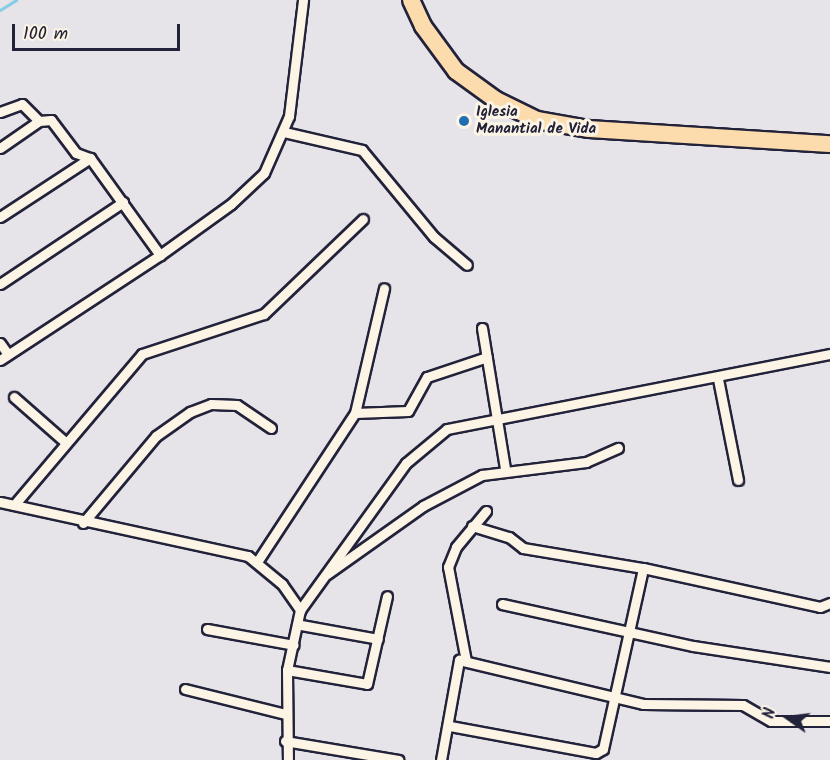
<!DOCTYPE html>
<style>
body{margin:0}
#map{position:relative;width:830px;height:760px;overflow:hidden;background:#e6e4e8;font-family:Kalam,sans-serif}
div>[style]{position:absolute}
.stream>*{height:3px;margin:-1.5px;padding:0 1.5px;transform-origin:1.5px;border-radius:1.5px;background:#85cde7}
.roads{filter:drop-shadow(2px 0 #22223b) drop-shadow(-2px 0 #22223b) drop-shadow(0 2px #22223b) drop-shadow(0 -2px #22223b)}
.minor>*{height:9px;margin:-4.5px;padding:0 4.5px;transform-origin:4.5px;border-radius:4.5px;background:#fcf5e5}
.trunk>*{height:16px;margin:-8px;padding:0 8px;transform-origin:8px;border-radius:8px;background:#fcdcac}
.dots>*{width:16px;height:16px;translate:-50% -50%;box-sizing:border-box;border:3px solid #fcf5e5;border-radius:50%}
span{translate:-50% -50%;white-space:nowrap;text-align:center;line-height:1.15;-webkit-text-stroke:6px #fcf5e5;paint-order:stroke}
.poi-label{font-size:15px;color:#22223b;font-weight:700}
.left{translate:0 -50%;text-align:left}
.north{position:absolute;left:758px;top:688px;width:60px;height:60px;-webkit-text-stroke:4px #fcf5e5;paint-order:stroke;rotate:284deg;font-size:16px;font-weight:700;line-height:24px;text-align:center;color:#22223b}
.north::after{content:'';display:block;margin:auto;width:21px;height:27px;background:#22223b;clip-path:polygon(50% 0,100% 100%,50% 72%,0 100%)}
.scale{position:absolute;left:12px;top:24px;width:168px;height:27px;box-sizing:border-box;border:3px solid #22223b;border-top:0;padding-left:8px;font-size:18px;line-height:21px;white-space:nowrap;color:#22223b;-webkit-text-stroke:4px #fcf5e5;paint-order:stroke}
</style>
<div id="map">
<div class="stream">
<i style="left:0;top:10px;width:19px;rotate:-32deg"></i>
</div>
<div class="roads">
<div class="minor">
<i style="left:0;top:112px;width:23px;rotate:-20deg"></i>
<i style="left:22px;top:104px;width:24px;rotate:45deg"></i>
<i style="left:284px;top:132px;width:80px;rotate:13deg"></i>
<i style="left:362px;top:150px;width:113px;rotate:50.4deg"></i>
<i style="left:434px;top:237px;width:43px;rotate:40.3deg"></i>
<i style="left:0;top:148px;width:47px;rotate:-34.7deg"></i>
<i style="left:39px;top:121px;width:12px;rotate:-5deg"></i>
<i style="left:51px;top:120px;width:41px;rotate:52.9deg"></i>
<i style="left:76px;top:153px;width:15px;rotate:20deg"></i>
<i style="left:90px;top:158px;width:120px;rotate:54.2deg"></i>
<i style="left:0;top:217px;width:108px;rotate:-33.2deg"></i>
<i style="left:0;top:284px;width:148px;rotate:-33.7deg"></i>
<i style="left:482px;top:328px;width:143px;rotate:80.7deg"></i>
<i style="left:0;top:343px;width:12px;rotate:55deg"></i>
<i style="left:0;top:360px;width:191px;rotate:-33.3deg"></i>
<i style="left:160px;top:255px;width:87px;rotate:-35.7deg"></i>
<i style="left:231px;top:204px;width:45px;rotate:-43.2deg"></i>
<i style="left:264px;top:173px;width:62px;rotate:-66.3deg"></i>
<i style="left:289px;top:116px;width:117px;rotate:-83.1deg"></i>
<i style="left:718px;top:379px;width:103px;rotate:78.8deg"></i>
<i style="left:14px;top:397px;width:68px;rotate:41.4deg"></i>
<i style="left:355px;top:413px;width:53px;rotate:-2.2deg"></i>
<i style="left:408px;top:411px;width:39px;rotate:-61deg"></i>
<i style="left:427px;top:377px;width:63px;rotate:-18.4deg"></i>
<i style="left:0;top:502px;width:254px;rotate:12.3deg"></i>
<i style="left:248px;top:556px;width:44px;rotate:39.5deg"></i>
<i style="left:282px;top:584px;width:32px;rotate:55deg"></i>
<i style="left:300px;top:610px;width:61px;rotate:102.2deg"></i>
<i style="left:287px;top:670px;width:90px;rotate:89.4deg"></i>
<i style="left:14px;top:505px;width:198px;rotate:-49.7deg"></i>
<i style="left:142px;top:354px;width:128px;rotate:-18.2deg"></i>
<i style="left:264px;top:314px;width:137px;rotate:-43.8deg"></i>
<i style="left:83px;top:523px;width:114px;rotate:-50deg"></i>
<i style="left:156px;top:436px;width:42px;rotate:-35.2deg"></i>
<i style="left:190px;top:412px;width:22px;rotate:-21deg"></i>
<i style="left:211px;top:404px;width:26px;rotate:2deg"></i>
<i style="left:237px;top:405px;width:41px;rotate:34.1deg"></i>
<i style="left:472px;top:526px;width:39px;rotate:17deg"></i>
<i style="left:509px;top:537px;width:18px;rotate:38deg"></i>
<i style="left:523px;top:548px;width:122px;rotate:9.5deg"></i>
<i style="left:643px;top:568px;width:181px;rotate:12.4deg"></i>
<i style="left:820px;top:607px;width:11px;rotate:-22deg"></i>
<i style="left:257px;top:562px;width:178px;rotate:-56.7deg"></i>
<i style="left:355px;top:413px;width:128px;rotate:-76.9deg"></i>
<i style="left:327px;top:574px;width:118px;rotate:-35.3deg"></i>
<i style="left:423px;top:506px;width:67px;rotate:-27.7deg"></i>
<i style="left:482px;top:475px;width:105px;rotate:-7.1deg"></i>
<i style="left:586px;top:462px;width:35px;rotate:-24deg"></i>
<i style="left:502px;top:604px;width:196px;rotate:12.4deg"></i>
<i style="left:693px;top:646px;width:139px;rotate:8.7deg"></i>
<i style="left:300px;top:610px;width:181px;rotate:-54.2deg"></i>
<i style="left:406px;top:463px;width:53px;rotate:-39.7deg"></i>
<i style="left:447px;top:429px;width:390px;rotate:-11.1deg"></i>
<i style="left:301px;top:625px;width:78px;rotate:10.3deg"></i>
<i style="left:207px;top:629px;width:88px;rotate:10.4deg"></i>
<i style="left:466px;top:661px;width:96px;rotate:-100.8deg"></i>
<i style="left:448px;top:567px;width:22px;rotate:-68deg"></i>
<i style="left:456px;top:547px;width:47px;rotate:-50.2deg"></i>
<i style="left:287px;top:670px;width:81px;rotate:9.9deg"></i>
<i style="left:367px;top:684px;width:90px;rotate:-77.2deg"></i>
<i style="left:185px;top:689px;width:103px;rotate:14deg"></i>
<i style="left:450px;top:726px;width:148px;rotate:10.5deg"></i>
<i style="left:596px;top:753px;width:8px;rotate:-30deg"></i>
<i style="left:603px;top:749px;width:185px;rotate:-77.5deg"></i>
<i style="left:285px;top:741px;width:115px;rotate:9.5deg"></i>
<i style="left:441px;top:760px;width:102px;rotate:-79.8deg"></i>
<i style="left:459px;top:660px;width:189px;rotate:13.4deg"></i>
<i style="left:643px;top:704px;width:100px;rotate:0.6deg"></i>
<i style="left:743px;top:705px;width:32px;rotate:30deg"></i>
<i style="left:771px;top:721px;width:59px"></i>
</div>
<div class="trunk">
<i style="left:411px;top:0;width:29px;rotate:65deg"></i>
<i style="left:423px;top:26px;width:56px;rotate:53.7deg"></i>
<i style="left:456px;top:71px;width:49px;rotate:35.9deg"></i>
<i style="left:496px;top:100px;width:46px;rotate:26deg"></i>
<i style="left:537px;top:120px;width:53px;rotate:9.8deg"></i>
<i style="left:589px;top:129px;width:241px;rotate:3.6deg"></i>
</div>
</div>
<div class="dots">
<i style="left:464px;top:121px;background:#1f6fb2"></i>
</div>
<div class="poi-label">
<span class="left" style="left:476px;top:121px">Iglesia<br>Manantial de Vida</span>
</div>
<div class="north">N</div>
<div class="scale">100 m</div>
</div>
